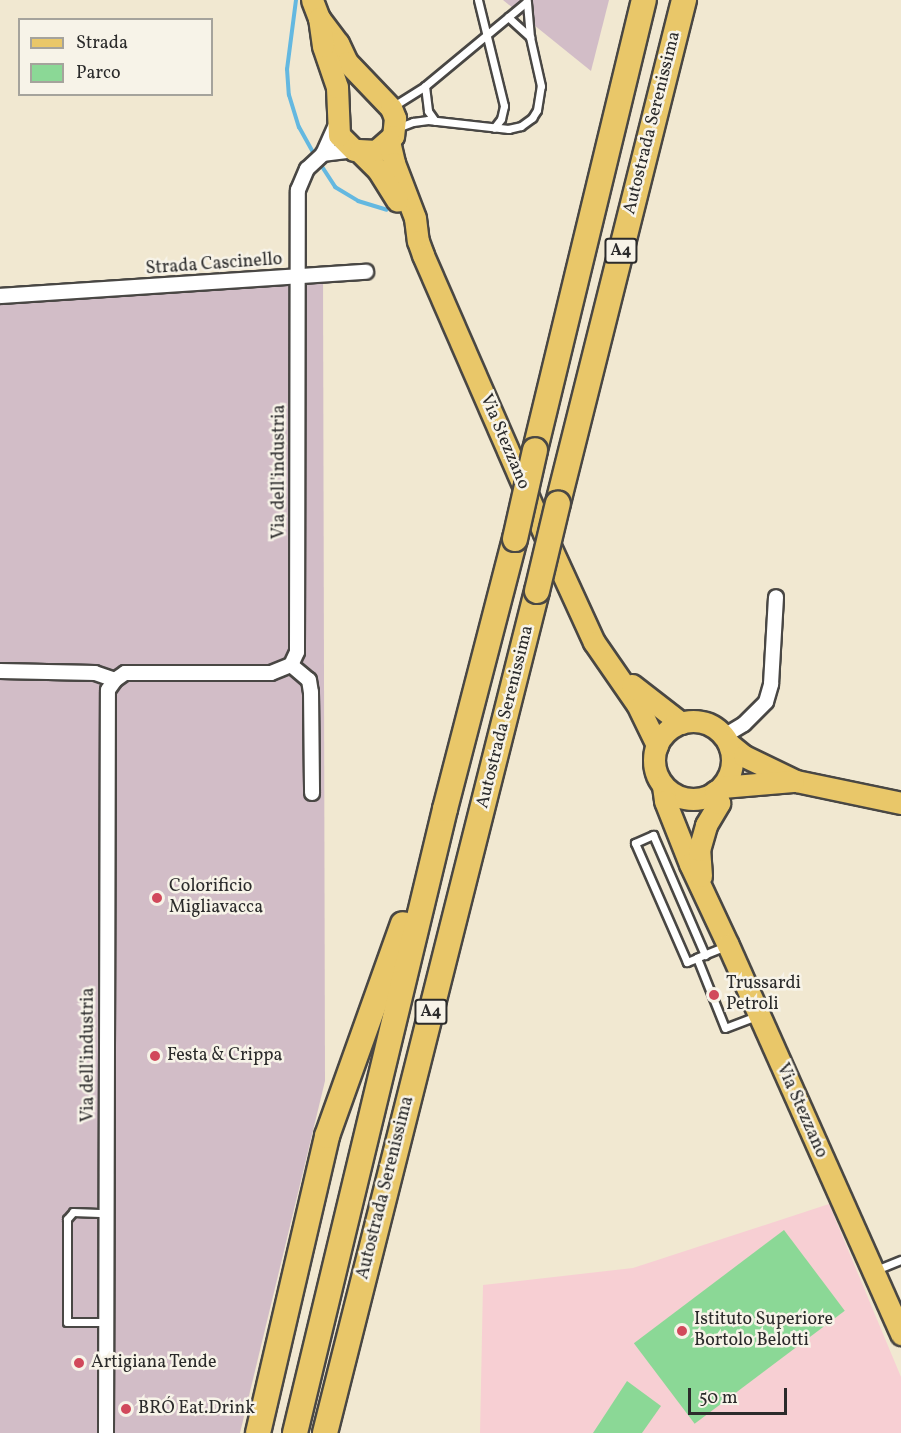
<!DOCTYPE html>
<meta charset="utf-8">
<style>
body{margin:0}
#map{position:relative;width:901px;height:1433px;overflow:hidden;background:#f1e8d1;font-family:Vollkorn,serif}
div>[style]{position:absolute}
.built>*{inset:0;background:#f7cfd3}
.industrial>*{inset:0;background:#d2bdc7}
.green>*{inset:0;background:#8bd896;transform-origin:0 0}
.stream>*{height:4px;margin:-2px;padding:0 2px;transform-origin:2px;border-radius:2px;background:#64b8e0}
.roads{filter:drop-shadow(2px 0 #494744) drop-shadow(-2px 0 #494744) drop-shadow(0 2px #494744) drop-shadow(0 -2px #494744)}
.lane>*{height:7px;margin:-3.5px;padding:0 3.5px;transform-origin:3.5px;border-radius:3.5px;background:#fff}
.street>*{height:14px;margin:-7px;padding:0 7px;transform-origin:7px;border-radius:7px;background:#fff}
.primary>*{height:21px;margin:-10.5px;padding:0 10.5px;transform-origin:10.5px;border-radius:10.5px;background:#e9c769}
.primary>.ring{margin:-10.5px;padding:0;box-sizing:content-box;background:none;border:21px solid #e9c769;border-radius:50%}
.highway>*{height:24px;margin:-12px;padding:0 12px;transform-origin:12px;border-radius:12px;background:#e9c769}
.bridges{filter:drop-shadow(2px 0 #494744) drop-shadow(-2px 0 #494744) drop-shadow(0 2px #494744) drop-shadow(0 -2px #494744)}
.highway-bridge>*{height:24px;margin:-12px;padding:0 12px;transform-origin:12px;border-radius:12px;background:#e9c769}
.dots>*{width:16px;height:16px;translate:-50% -50%;box-sizing:border-box;border:3px solid #f7f3e8;border-radius:50%}
span{translate:-50% -50%;white-space:nowrap;text-align:center;line-height:1.15;-webkit-text-stroke:5px #f7f3e8;paint-order:stroke}
.shield-label span{padding:2px 4px;background:#f7f3e8;border:2px solid;border-radius:4px;-webkit-text-stroke-width:0}
.shield-label{font-size:16px;color:#2b2b2b;font-weight:700}
.street-label{font-size:18px;color:#2b2b2b}
.poi-label{font-size:18px;color:#2b2b2b}
.left{translate:0 -50%;text-align:left}
.legend{position:absolute;left:18px;top:18px;width:195px;height:78px;box-sizing:border-box;background:#f7f3e8;border:2px solid #a5a39c;margin:0;padding:8px 10px;list-style:none;font-size:18px;color:#2b2b2b}
.legend li{display:flex;align-items:center;gap:12px;height:30px}
.legend b{width:30px;border:2px solid #a5a39c}
.scale{position:absolute;left:688px;top:1388px;width:99px;height:27px;box-sizing:border-box;border:3px solid #2b2b2b;border-top:0;padding-left:8px;font-size:18px;line-height:21px;white-space:nowrap;color:#2b2b2b;-webkit-text-stroke:4px #f7f3e8;paint-order:stroke}
</style>
<div id="map">
<div class="built">
<i style="clip-path:polygon(829px 1204px,901px 1377px,901px 1433px,480px 1433px,483px 1285px,633px 1268px)"></i>
</div>
<div class="industrial">
<i style="clip-path:polygon(503px 0,609px 0,591px 71px)"></i>
<i style="clip-path:polygon(323px 270px,325px 1081px,240px 1433px,0 1433px,0 287px)"></i>
</div>
<div class="green">
<i style="left:784px;top:1230px;width:101px;height:188px;rotate:53deg"></i>
<i style="clip-path:polygon(627px 1381px,661px 1406px,642px 1433px,593px 1433px)"></i>
</div>
<div class="stream">
<i style="left:296px;top:0;width:70px;rotate:97.4deg"></i>
<i style="left:287px;top:69px;width:26px;rotate:86deg"></i>
<i style="left:289px;top:95px;width:34px;rotate:73deg"></i>
<i style="left:299px;top:127px;width:33px;rotate:61deg"></i>
<i style="left:319px;top:162px;width:30px;rotate:57deg"></i>
<i style="left:335px;top:187px;width:27px;rotate:31deg"></i>
<i style="left:358px;top:201px;width:30px;rotate:17deg"></i>
</div>
<div class="roads">
<div class="lane">
<i style="left:478px;top:0;width:109px;rotate:76.2deg"></i>
<i style="left:504px;top:106px;width:13px;rotate:103deg"></i>
<i style="left:501px;top:119px;width:11px;rotate:128deg"></i>
<i style="left:508px;top:17px;width:30px;rotate:42deg"></i>
<i style="left:425px;top:86px;width:25px;rotate:83deg"></i>
<i style="left:428px;top:111px;width:12px;rotate:55deg"></i>
<i style="left:392px;top:107px;width:39px;rotate:-32deg"></i>
<i style="left:425px;top:86px;width:131px;rotate:-39.7deg"></i>
<i style="left:397px;top:128px;width:17px;rotate:-21deg"></i>
<i style="left:413px;top:122px;width:15px;rotate:-8deg"></i>
<i style="left:428px;top:120px;width:81px;rotate:6.4deg"></i>
<i style="left:508px;top:129px;width:13px;rotate:-13deg"></i>
<i style="left:521px;top:126px;width:14px;rotate:-36deg"></i>
<i style="left:532px;top:118px;width:9px;rotate:-58deg"></i>
<i style="left:537px;top:110px;width:24px;rotate:-81deg"></i>
<i style="left:541px;top:86px;width:50px;rotate:-102.7deg"></i>
<i style="left:530px;top:37px;width:37px;rotate:-95deg"></i>
<i style="left:726px;top:946px;width:31px;rotate:158deg"></i>
<i style="left:697px;top:958px;width:75px;rotate:68.2deg"></i>
<i style="left:725px;top:1028px;width:33px;rotate:-21deg"></i>
<i style="left:697px;top:958px;width:11px;rotate:158deg"></i>
<i style="left:687px;top:962px;width:130px;rotate:-113.6deg"></i>
<i style="left:635px;top:843px;width:20px;rotate:-24deg"></i>
<i style="left:653px;top:835px;width:131px;rotate:66.6deg"></i>
<i style="left:876px;top:1270px;width:27px;rotate:-22deg"></i>
<i style="left:106px;top:1322px;width:39px;rotate:180deg"></i>
<i style="left:67px;top:1322px;width:103px;rotate:-90deg"></i>
<i style="left:67px;top:1219px;width:9px;rotate:-49deg"></i>
<i style="left:73px;top:1212px;width:33px;rotate:2deg"></i>
</div>
<div class="street">
<i style="left:323px;top:154px;width:31px;rotate:-7deg"></i>
<i style="left:0;top:296px;width:367px;rotate:-3.8deg"></i>
<i style="left:291px;top:665px;width:23px;rotate:40deg"></i>
<i style="left:309px;top:680px;width:12px;rotate:81deg"></i>
<i style="left:311px;top:692px;width:101px;rotate:89.4deg"></i>
<i style="left:0;top:671px;width:95px;rotate:1.2deg"></i>
<i style="left:95px;top:673px;width:21px;rotate:19deg"></i>
<i style="left:724px;top:736px;width:23px;rotate:-31deg"></i>
<i style="left:744px;top:724px;width:31px;rotate:-45deg"></i>
<i style="left:766px;top:702px;width:19px;rotate:-74deg"></i>
<i style="left:771px;top:684px;width:87px;rotate:-86.7deg"></i>
<i style="left:106px;top:1433px;width:743px;rotate:-89.85deg"></i>
<i style="left:108px;top:690px;width:12px;rotate:-55deg"></i>
<i style="left:115px;top:680px;width:12px;rotate:-35deg"></i>
<i style="left:125px;top:673px;width:146px"></i>
<i style="left:271px;top:673px;width:22px;rotate:-22deg"></i>
<i style="left:291px;top:665px;width:14px;rotate:-65deg"></i>
<i style="left:297px;top:652px;width:462px;rotate:-89.9deg"></i>
<i style="left:298px;top:190px;width:23px;rotate:-67deg"></i>
<i style="left:307px;top:169px;width:22px;rotate:-43deg"></i>
<i style="left:323px;top:154px;width:35px;rotate:-66deg"></i>
</div>
<div class="primary">
<i style="left:312px;top:0;width:19px;rotate:69deg"></i>
<i style="left:319px;top:18px;width:31px;rotate:53deg"></i>
<i style="left:338px;top:43px;width:21px;rotate:65deg"></i>
<i style="left:347px;top:62px;width:64px;rotate:46.3deg"></i>
<i style="left:391px;top:108px;width:11px;rotate:68deg"></i>
<i style="left:395px;top:118px;width:18px;rotate:96deg"></i>
<i style="left:393px;top:136px;width:23px;rotate:139deg"></i>
<i style="left:376px;top:151px;width:22px;rotate:-177deg"></i>
<i style="left:354px;top:150px;width:21px;rotate:-135deg"></i>
<i style="left:339px;top:135px;width:48px;rotate:-92.4deg"></i>
<i style="left:337px;top:87px;width:43px;rotate:-108.9deg"></i>
<i style="left:323px;top:46px;width:28px;rotate:-98deg"></i>
<i style="left:389px;top:141px;width:23px;rotate:77deg"></i>
<i style="left:394px;top:163px;width:59px;rotate:69.1deg"></i>
<i style="left:415px;top:218px;width:23px;rotate:83deg"></i>
<i style="left:418px;top:241px;width:15px;rotate:70deg"></i>
<i style="left:423px;top:255px;width:303px;rotate:66.5deg"></i>
<i style="left:544px;top:533px;width:120px;rotate:65.4deg"></i>
<i style="left:594px;top:642px;width:75px;rotate:55.3deg"></i>
<i style="left:637px;top:704px;width:46px;rotate:64deg"></i>
<i style="left:360px;top:152px;width:25px;rotate:45deg"></i>
<i style="left:378px;top:170px;width:36px;rotate:58deg"></i>
<i style="left:632px;top:685px;width:62px;rotate:37.8deg"></i>
<i class="ring" style="left:654px;top:721px;width:57px;height:57px"></i>
<i style="left:729px;top:744px;width:19px;rotate:39deg"></i>
<i style="left:744px;top:756px;width:58px;rotate:25.7deg"></i>
<i style="left:796px;top:781px;width:107px;rotate:11.8deg"></i>
<i style="left:663px;top:786px;width:15px;rotate:82deg"></i>
<i style="left:665px;top:801px;width:68px;rotate:68.4deg"></i>
<i style="left:690px;top:864px;width:89px;rotate:64.9deg"></i>
<i style="left:728px;top:945px;width:426px;rotate:66deg"></i>
<i style="left:722px;top:787px;width:71px;rotate:-4.8deg"></i>
<i style="left:701px;top:876px;width:26px;rotate:-94deg"></i>
<i style="left:699px;top:850px;width:26px;rotate:-74deg"></i>
<i style="left:706px;top:825px;width:26px;rotate:-59deg"></i>
<i style="left:719px;top:803px;width:12px;rotate:-110deg"></i>
</div>
<div class="highway">
<i style="left:535px;top:450px;width:463px;rotate:-76.4deg"></i>
<i style="left:558px;top:503px;width:519px;rotate:-75.94deg"></i>
<i style="left:258px;top:1433px;width:305px;rotate:-76.9deg"></i>
<i style="left:327px;top:1136px;width:225px;rotate:-70.3deg"></i>
<i style="left:295px;top:1433px;width:642px;rotate:-76.48deg"></i>
<i style="left:445px;top:809px;width:279px;rotate:-75.5deg"></i>
<i style="left:325px;top:1433px;width:868px;rotate:-75.87deg"></i>
</div>
</div>
<div class="bridges">
<div class="highway-bridge">
<i style="left:515px;top:539px;width:91px;rotate:-77.3deg"></i>
<i style="left:537px;top:591px;width:90px;rotate:-76.6deg"></i>
</div>
</div>
<div class="dots">
<i style="left:157px;top:898px;background:#d1495b"></i>
<i style="left:714px;top:995px;background:#d1495b"></i>
<i style="left:155px;top:1056px;background:#d1495b"></i>
<i style="left:682px;top:1331px;background:#d1495b"></i>
<i style="left:79px;top:1363px;background:#d1495b"></i>
<i style="left:126px;top:1409px;background:#d1495b"></i>
</div>
<div class="shield-label">
<span style="left:621px;top:251px">A4</span>
<span style="left:431px;top:1012px">A4</span>
</div>
<div class="street-label">
<span style="left:653px;top:123px;rotate:-76deg">Autostrada Serenissima</span>
<span style="left:214px;top:265px;rotate:-4deg">Strada Cascinello</span>
<span style="left:504px;top:442px;rotate:67deg">Via Stezzano</span>
<span style="left:280px;top:472px;rotate:-90deg">Via dell'industria</span>
<span style="left:506px;top:717px;rotate:-76deg">Autostrada Serenissima</span>
<span style="left:89px;top:1055px;rotate:-90deg">Via dell'industria</span>
<span style="left:801px;top:1111px;rotate:66deg">Via Stezzano</span>
<span style="left:386px;top:1188px;rotate:-76deg">Autostrada Serenissima</span>
</div>
<div class="poi-label">
<span class="left" style="left:169px;top:898px">Colorificio<br>Migliavacca</span>
<span class="left" style="left:726px;top:995px">Trussardi<br>Petroli</span>
<span class="left" style="left:167px;top:1056px">Festa &amp; Crippa</span>
<span class="left" style="left:694px;top:1331px">Istituto Superiore<br>Bortolo Belotti</span>
<span class="left" style="left:91px;top:1363px">Artigiana Tende</span>
<span class="left" style="left:138px;top:1409px">BRÓ Eat.Drink</span>
</div>
<ul class="legend">
<li><b style="height:8px;background:#e9c769"></b>Strada</li>
<li><b style="height:16px;background:#8bd896"></b>Parco</li>
</ul>
<div class="scale">50 m</div>
</div>
